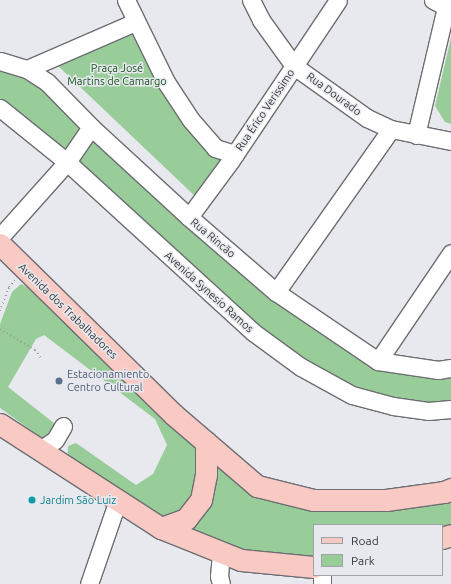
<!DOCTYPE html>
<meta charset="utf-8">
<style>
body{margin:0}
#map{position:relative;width:451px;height:584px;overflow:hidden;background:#e8e9ee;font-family:Ubuntu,sans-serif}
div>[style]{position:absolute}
.green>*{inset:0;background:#98cc99}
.path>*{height:2px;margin-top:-1px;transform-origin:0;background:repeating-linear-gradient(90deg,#9a9b9f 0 1px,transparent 0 4px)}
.roads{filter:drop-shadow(1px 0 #6d6e72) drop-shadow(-1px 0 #6d6e72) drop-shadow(0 1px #6d6e72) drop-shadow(0 -1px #6d6e72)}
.minor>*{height:17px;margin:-8.5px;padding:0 8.5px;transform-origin:8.5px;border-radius:8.5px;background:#fff}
.major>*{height:21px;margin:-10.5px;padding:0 10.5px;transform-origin:10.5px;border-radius:10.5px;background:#f8cac3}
.dots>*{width:11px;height:11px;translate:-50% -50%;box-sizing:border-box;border:2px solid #e8e9ee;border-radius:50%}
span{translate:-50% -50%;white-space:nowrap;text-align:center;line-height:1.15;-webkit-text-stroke:3px #e8e9ee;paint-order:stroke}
.park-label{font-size:11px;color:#13531b}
.street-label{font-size:11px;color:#363738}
.service-label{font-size:11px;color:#4e5e75}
.left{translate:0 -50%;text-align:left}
.culture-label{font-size:11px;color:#0d838f}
.legend{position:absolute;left:313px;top:524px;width:130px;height:52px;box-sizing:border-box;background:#e8e9ee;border:1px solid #a1a2a5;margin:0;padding:5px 7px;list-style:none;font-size:12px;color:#363738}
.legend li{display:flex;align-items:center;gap:8px;height:20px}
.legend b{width:20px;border:1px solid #a1a2a5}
</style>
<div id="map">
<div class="green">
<i style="clip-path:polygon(132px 32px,158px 81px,224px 159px,197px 198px,56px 64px)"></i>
<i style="clip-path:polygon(451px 38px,451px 124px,445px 122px,435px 106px)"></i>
<i style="clip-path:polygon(0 65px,40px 83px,82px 127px,67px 151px,0 103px)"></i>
<i style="clip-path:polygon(96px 136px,370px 363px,451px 373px,451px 404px,435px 406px,361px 392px,317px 373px,269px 336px,81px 170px,77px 155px)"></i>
<i style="clip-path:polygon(21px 284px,40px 293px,203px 445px,193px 504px,163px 525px,67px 463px,68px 446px,76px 443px,136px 485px,153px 474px,167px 445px,155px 419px,44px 335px,36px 339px,8px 387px,59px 427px,50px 436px,42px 438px,0 408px,0 324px,12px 292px)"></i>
<i style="clip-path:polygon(210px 455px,255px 490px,451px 492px,451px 530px,442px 533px,442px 525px,314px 525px,314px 563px,258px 558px,174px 529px,192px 521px)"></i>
</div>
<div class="path">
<i style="left:0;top:311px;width:26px;rotate:-69deg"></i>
<i style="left:9px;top:287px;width:9px;rotate:-49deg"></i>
<i style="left:0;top:329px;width:41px;rotate:31deg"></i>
<i style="left:35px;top:350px;width:9px;rotate:54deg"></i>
</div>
<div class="roads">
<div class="minor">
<i style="left:126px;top:0;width:91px;rotate:64deg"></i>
<i style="left:166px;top:82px;width:45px;rotate:56.7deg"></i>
<i style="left:191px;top:120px;width:37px;rotate:49deg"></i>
<i style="left:215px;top:148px;width:21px;rotate:17deg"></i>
<i style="left:251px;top:0;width:22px;rotate:63deg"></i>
<i style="left:261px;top:20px;width:57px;rotate:54.3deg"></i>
<i style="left:294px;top:66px;width:90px;rotate:35.5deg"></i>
<i style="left:367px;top:118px;width:26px;rotate:25deg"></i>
<i style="left:391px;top:129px;width:61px;rotate:11.3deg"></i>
<i style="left:433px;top:0;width:20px;rotate:27deg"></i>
<i style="left:0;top:61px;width:28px;rotate:17deg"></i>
<i style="left:27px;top:69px;width:24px;rotate:33deg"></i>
<i style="left:47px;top:82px;width:63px;rotate:45.6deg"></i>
<i style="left:91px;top:127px;width:133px;rotate:42.6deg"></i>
<i style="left:189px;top:217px;width:115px;rotate:40.8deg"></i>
<i style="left:276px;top:292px;width:123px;rotate:34.1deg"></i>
<i style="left:378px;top:361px;width:61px;rotate:8.5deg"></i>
<i style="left:438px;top:370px;width:13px;rotate:-9deg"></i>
<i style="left:27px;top:69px;width:118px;rotate:-23.5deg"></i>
<i style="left:0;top:108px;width:86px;rotate:38.9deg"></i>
<i style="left:67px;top:162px;width:252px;rotate:42.4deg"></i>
<i style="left:253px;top:332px;width:59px;rotate:36.1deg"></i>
<i style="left:301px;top:367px;width:58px;rotate:28.8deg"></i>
<i style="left:352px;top:395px;width:42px;rotate:15deg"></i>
<i style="left:393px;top:406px;width:35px;rotate:8deg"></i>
<i style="left:428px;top:411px;width:23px;rotate:-5deg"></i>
<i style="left:416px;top:135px;width:131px;rotate:-76.8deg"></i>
<i style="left:189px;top:217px;width:71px;rotate:-53.6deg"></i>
<i style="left:231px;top:160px;width:192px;rotate:-56.2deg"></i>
<i style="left:0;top:237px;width:101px;rotate:-48.2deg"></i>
<i style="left:67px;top:162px;width:42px;rotate:-55.6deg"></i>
<i style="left:276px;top:292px;width:199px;rotate:-54.8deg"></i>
<i style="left:378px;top:361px;width:130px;rotate:-55.9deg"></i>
<i style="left:37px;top:448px;width:6px"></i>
<i style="left:43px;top:448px;width:14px;rotate:-34deg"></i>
<i style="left:55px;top:440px;width:16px;rotate:-60deg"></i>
<i style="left:322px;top:575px;width:9px;rotate:90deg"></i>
<i style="left:89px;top:584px;width:89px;rotate:-71deg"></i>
<i style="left:221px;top:584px;width:8px;rotate:-104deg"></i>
<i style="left:219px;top:576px;width:24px;rotate:-85deg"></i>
</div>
<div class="major">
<i style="left:0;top:244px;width:243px;rotate:44.5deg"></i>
<i style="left:173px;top:414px;width:111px;rotate:40.6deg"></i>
<i style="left:257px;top:486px;width:58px;rotate:14deg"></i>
<i style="left:313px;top:500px;width:73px"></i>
<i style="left:386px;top:500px;width:59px;rotate:-7.9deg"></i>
<i style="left:444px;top:492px;width:8px;rotate:-23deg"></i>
<i style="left:0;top:424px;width:192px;rotate:32.9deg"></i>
<i style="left:161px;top:528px;width:86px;rotate:21.8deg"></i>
<i style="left:241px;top:560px;width:73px;rotate:5.5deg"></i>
<i style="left:161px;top:528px;width:27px;rotate:-20deg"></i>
<i style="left:186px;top:519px;width:24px;rotate:-52deg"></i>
<i style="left:201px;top:500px;width:25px;rotate:-79deg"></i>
<i style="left:206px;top:475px;width:33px;rotate:-90deg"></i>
<i style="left:442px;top:538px;width:9px;rotate:-18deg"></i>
</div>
</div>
<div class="dots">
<i style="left:59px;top:381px;background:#5c6f8a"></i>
<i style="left:32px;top:500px;background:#0f9aa8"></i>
</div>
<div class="park-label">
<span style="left:117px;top:75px">Praça José<br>Martins de Camargo</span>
</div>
<div class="street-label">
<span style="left:334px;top:94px;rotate:36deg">Rua Dourado</span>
<span style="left:265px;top:110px;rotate:-56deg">Rua Érico Verissimo</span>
<span style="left:213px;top:238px;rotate:40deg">Rua Rincão</span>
<span style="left:209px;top:292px;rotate:42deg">Avenida Synesio Ramos</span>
<span style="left:68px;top:311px;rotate:44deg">Avenida dos Trabalhadores</span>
</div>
<div class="service-label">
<span class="left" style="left:67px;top:381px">Estacionamiento<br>Centro Cultural</span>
</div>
<div class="culture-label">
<span class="left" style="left:40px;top:500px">Jardim São Luiz</span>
</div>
<ul class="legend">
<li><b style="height:5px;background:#f8cac3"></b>Road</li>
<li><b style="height:11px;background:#98cc99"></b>Park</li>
</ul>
</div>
